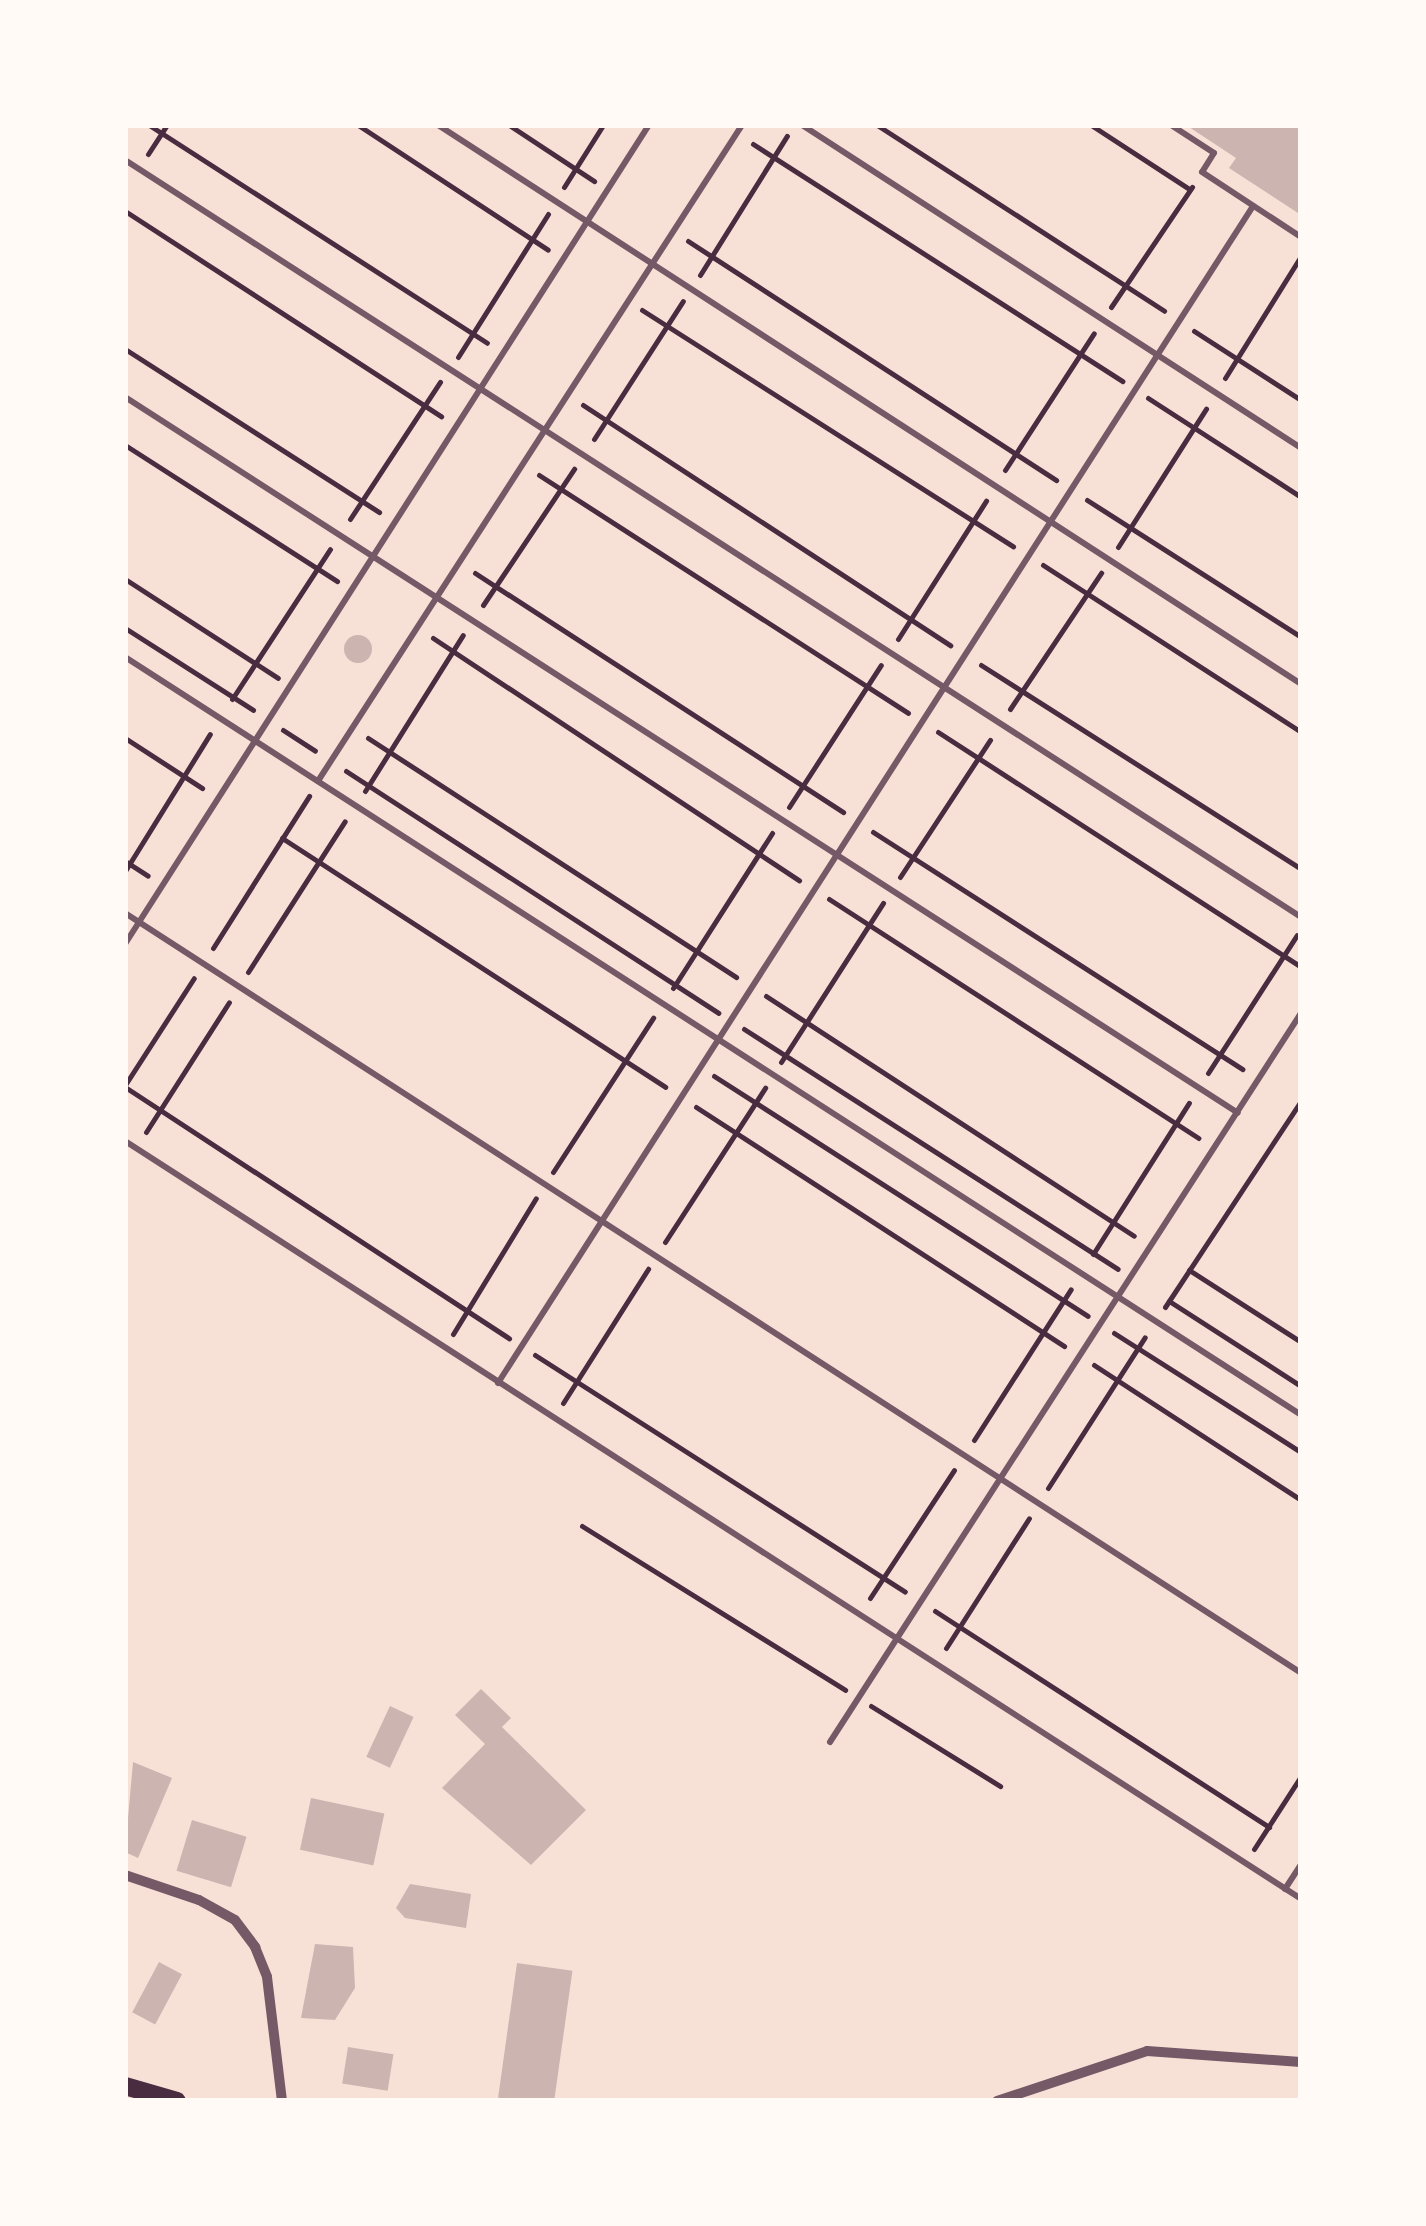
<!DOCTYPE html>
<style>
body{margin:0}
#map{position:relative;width:1426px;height:2226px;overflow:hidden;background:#f7e1d7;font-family:Ubuntu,sans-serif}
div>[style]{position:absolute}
.building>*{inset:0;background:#ccb4b1;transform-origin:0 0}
.round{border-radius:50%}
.path>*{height:5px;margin:-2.5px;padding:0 2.5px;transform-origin:2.5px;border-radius:2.5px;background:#4a2c40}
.service>*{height:6px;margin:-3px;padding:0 3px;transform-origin:3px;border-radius:3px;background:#755966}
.minor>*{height:10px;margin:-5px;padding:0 5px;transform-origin:5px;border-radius:5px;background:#755966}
.secondary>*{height:18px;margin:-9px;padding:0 9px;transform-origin:9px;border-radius:9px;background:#4a2c40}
span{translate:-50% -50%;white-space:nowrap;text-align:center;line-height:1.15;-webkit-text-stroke:8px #fffaf5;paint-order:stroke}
.frame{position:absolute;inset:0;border:128px solid #fffaf5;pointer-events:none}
</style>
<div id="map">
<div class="building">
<i style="clip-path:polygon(1186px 125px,1301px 125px,1301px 215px,1229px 168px,1236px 158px)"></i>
<i class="round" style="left:344px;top:635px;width:28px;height:28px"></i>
<i style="clip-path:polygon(481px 1689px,511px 1718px,502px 1727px,586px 1810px,531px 1865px,442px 1788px,485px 1744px,455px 1715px)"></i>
<i style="left:390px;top:1706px;width:26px;height:56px;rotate:25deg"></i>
<i style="clip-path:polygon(133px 1762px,172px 1778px,138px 1858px,125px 1852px)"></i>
<i style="left:311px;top:1798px;width:75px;height:53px;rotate:12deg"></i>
<i style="left:192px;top:1820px;width:57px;height:53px;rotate:17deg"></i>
<i style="clip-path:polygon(410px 1884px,471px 1894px,466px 1928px,405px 1918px,396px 1908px)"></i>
<i style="clip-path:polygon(315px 1944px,353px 1947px,355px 1988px,335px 2020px,301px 2018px)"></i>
<i style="left:159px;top:1962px;width:26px;height:57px;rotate:28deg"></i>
<i style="left:517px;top:1963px;width:56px;height:136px;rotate:8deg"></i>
<i style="left:348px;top:2047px;width:46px;height:37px;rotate:9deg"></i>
</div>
<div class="path">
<i style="left:149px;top:125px;width:402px;rotate:32.8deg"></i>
<i style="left:358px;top:125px;width:227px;rotate:33.3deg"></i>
<i style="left:509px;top:125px;width:102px;rotate:33.4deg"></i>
<i style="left:877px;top:125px;width:342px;rotate:32.9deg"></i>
<i style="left:1091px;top:125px;width:117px;rotate:33.1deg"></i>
<i style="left:753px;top:144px;width:439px;rotate:32.7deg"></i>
<i style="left:148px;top:154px;width:35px;rotate:-57deg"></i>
<i style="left:564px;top:187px;width:73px;rotate:-57.8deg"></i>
<i style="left:125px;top:211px;width:377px;rotate:33deg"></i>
<i style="left:688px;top:241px;width:439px;rotate:33deg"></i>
<i style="left:700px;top:275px;width:164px;rotate:-58deg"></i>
<i style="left:1111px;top:307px;width:145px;rotate:-56deg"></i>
<i style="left:642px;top:310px;width:440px;rotate:32.5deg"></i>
<i style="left:1194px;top:331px;width:127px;rotate:32.8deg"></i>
<i style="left:125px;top:349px;width:302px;rotate:32.7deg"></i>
<i style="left:458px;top:357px;width:169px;rotate:-57.8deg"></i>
<i style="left:1225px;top:378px;width:144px;rotate:-58.1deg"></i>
<i style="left:1148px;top:398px;width:182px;rotate:32.9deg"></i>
<i style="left:583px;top:405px;width:439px;rotate:33.2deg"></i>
<i style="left:594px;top:439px;width:164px;rotate:-57.2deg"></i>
<i style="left:125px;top:445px;width:252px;rotate:32.7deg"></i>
<i style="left:1005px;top:470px;width:163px;rotate:-57deg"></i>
<i style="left:539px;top:475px;width:439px;rotate:32.8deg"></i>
<i style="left:1087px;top:500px;width:254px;rotate:32.6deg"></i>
<i style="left:350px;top:519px;width:164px;rotate:-56.7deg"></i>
<i style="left:1118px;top:547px;width:164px;rotate:-57.5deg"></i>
<i style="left:1043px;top:565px;width:307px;rotate:32.9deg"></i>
<i style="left:475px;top:573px;width:439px;rotate:33deg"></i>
<i style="left:125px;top:579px;width:182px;rotate:32.9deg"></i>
<i style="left:483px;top:605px;width:164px;rotate:-56.2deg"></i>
<i style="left:125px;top:628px;width:152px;rotate:32.6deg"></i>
<i style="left:433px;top:638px;width:439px;rotate:33.5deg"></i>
<i style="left:898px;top:639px;width:164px;rotate:-57.5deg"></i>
<i style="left:981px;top:665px;width:379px;rotate:32.5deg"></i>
<i style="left:232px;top:699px;width:179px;rotate:-56.8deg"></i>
<i style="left:1010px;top:709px;width:164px;rotate:-56.2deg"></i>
<i style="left:283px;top:730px;width:38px;rotate:33deg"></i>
<i style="left:938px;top:732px;width:432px;rotate:32.9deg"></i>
<i style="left:125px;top:738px;width:92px;rotate:33deg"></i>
<i style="left:368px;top:738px;width:439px;rotate:33deg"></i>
<i style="left:346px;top:771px;width:444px;rotate:33deg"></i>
<i style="left:365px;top:791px;width:184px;rotate:-57.9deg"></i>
<i style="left:789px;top:807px;width:169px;rotate:-57.1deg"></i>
<i style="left:873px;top:832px;width:439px;rotate:32.7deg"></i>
<i style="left:282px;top:838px;width:457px;rotate:33deg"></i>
<i style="left:125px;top:861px;width:27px;rotate:33deg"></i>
<i style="left:125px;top:871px;width:161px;rotate:-58.2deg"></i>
<i style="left:900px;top:877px;width:164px;rotate:-56.7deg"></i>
<i style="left:829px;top:899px;width:440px;rotate:32.9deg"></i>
<i style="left:213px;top:948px;width:180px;rotate:-57.7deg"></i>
<i style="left:248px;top:972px;width:179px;rotate:-57.3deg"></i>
<i style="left:673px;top:988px;width:184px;rotate:-57.4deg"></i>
<i style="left:766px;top:996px;width:439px;rotate:33.1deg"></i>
<i style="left:744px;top:1029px;width:444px;rotate:32.7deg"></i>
<i style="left:781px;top:1062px;width:189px;rotate:-57.3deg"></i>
<i style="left:1208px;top:1073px;width:164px;rotate:-57.2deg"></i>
<i style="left:714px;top:1076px;width:444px;rotate:32.7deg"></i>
<i style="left:125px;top:1085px;width:127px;rotate:-57.2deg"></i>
<i style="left:125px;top:1087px;width:459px;rotate:33.2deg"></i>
<i style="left:696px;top:1107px;width:439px;rotate:33deg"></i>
<i style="left:146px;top:1132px;width:154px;rotate:-57.4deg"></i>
<i style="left:553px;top:1172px;width:184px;rotate:-57deg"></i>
<i style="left:665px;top:1242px;width:184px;rotate:-57deg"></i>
<i style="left:1093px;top:1254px;width:179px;rotate:-57.6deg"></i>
<i style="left:1189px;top:1270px;width:133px;rotate:32.7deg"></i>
<i style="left:1169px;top:1301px;width:157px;rotate:32.8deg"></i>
<i style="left:1165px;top:1307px;width:247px;rotate:-56.6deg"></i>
<i style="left:1114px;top:1333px;width:222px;rotate:32.5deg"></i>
<i style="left:453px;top:1334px;width:159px;rotate:-58.6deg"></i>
<i style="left:535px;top:1355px;width:439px;rotate:32.6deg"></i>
<i style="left:1094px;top:1365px;width:247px;rotate:33.1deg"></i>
<i style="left:563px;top:1403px;width:159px;rotate:-57.6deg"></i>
<i style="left:974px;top:1440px;width:179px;rotate:-57.3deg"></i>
<i style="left:1048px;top:1488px;width:179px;rotate:-57.3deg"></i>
<i style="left:582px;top:1526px;width:310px;rotate:31.9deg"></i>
<i style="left:870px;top:1598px;width:153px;rotate:-56.7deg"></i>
<i style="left:935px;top:1611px;width:398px;rotate:32.9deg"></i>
<i style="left:946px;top:1648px;width:154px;rotate:-57.4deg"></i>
<i style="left:871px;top:1706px;width:152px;rotate:31.8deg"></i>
<i style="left:1254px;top:1849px;width:87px;rotate:-57.2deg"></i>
</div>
<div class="service">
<i style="left:438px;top:125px;width:1028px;rotate:32.93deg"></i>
<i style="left:802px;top:125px;width:594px;rotate:32.91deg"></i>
<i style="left:1171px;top:125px;width:51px;rotate:33.1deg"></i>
<i style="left:1214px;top:153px;width:22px;rotate:122deg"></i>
<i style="left:1202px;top:172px;width:118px;rotate:33.3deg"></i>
<i style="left:125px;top:160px;width:1399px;rotate:32.77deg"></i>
<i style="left:125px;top:397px;width:1323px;rotate:32.75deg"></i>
<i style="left:125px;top:657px;width:1399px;rotate:32.8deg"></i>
<i style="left:318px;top:781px;width:781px;rotate:-57.12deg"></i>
<i style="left:125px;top:913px;width:1400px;rotate:32.87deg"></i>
<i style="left:125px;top:944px;width:972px;rotate:-57.39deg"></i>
<i style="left:125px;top:1141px;width:1399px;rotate:32.8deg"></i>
<i style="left:498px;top:1383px;width:1398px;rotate:-57.32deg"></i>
<i style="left:830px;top:1742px;width:868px;rotate:-57.13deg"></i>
<i style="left:1285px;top:1889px;width:30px;rotate:-57deg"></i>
</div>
<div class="minor">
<i style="left:125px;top:1875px;width:78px;rotate:18.7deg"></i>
<i style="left:199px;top:1900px;width:41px;rotate:29.1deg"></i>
<i style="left:235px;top:1920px;width:34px;rotate:53deg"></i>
<i style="left:255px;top:1947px;width:32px;rotate:68deg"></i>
<i style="left:267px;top:1977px;width:125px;rotate:83.1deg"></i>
<i style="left:997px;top:2101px;width:158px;rotate:-18.4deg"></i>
<i style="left:1147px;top:2051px;width:154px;rotate:4.1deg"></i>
</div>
<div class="secondary">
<i style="left:125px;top:2086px;width:54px;rotate:16.1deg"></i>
</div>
<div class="frame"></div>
</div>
